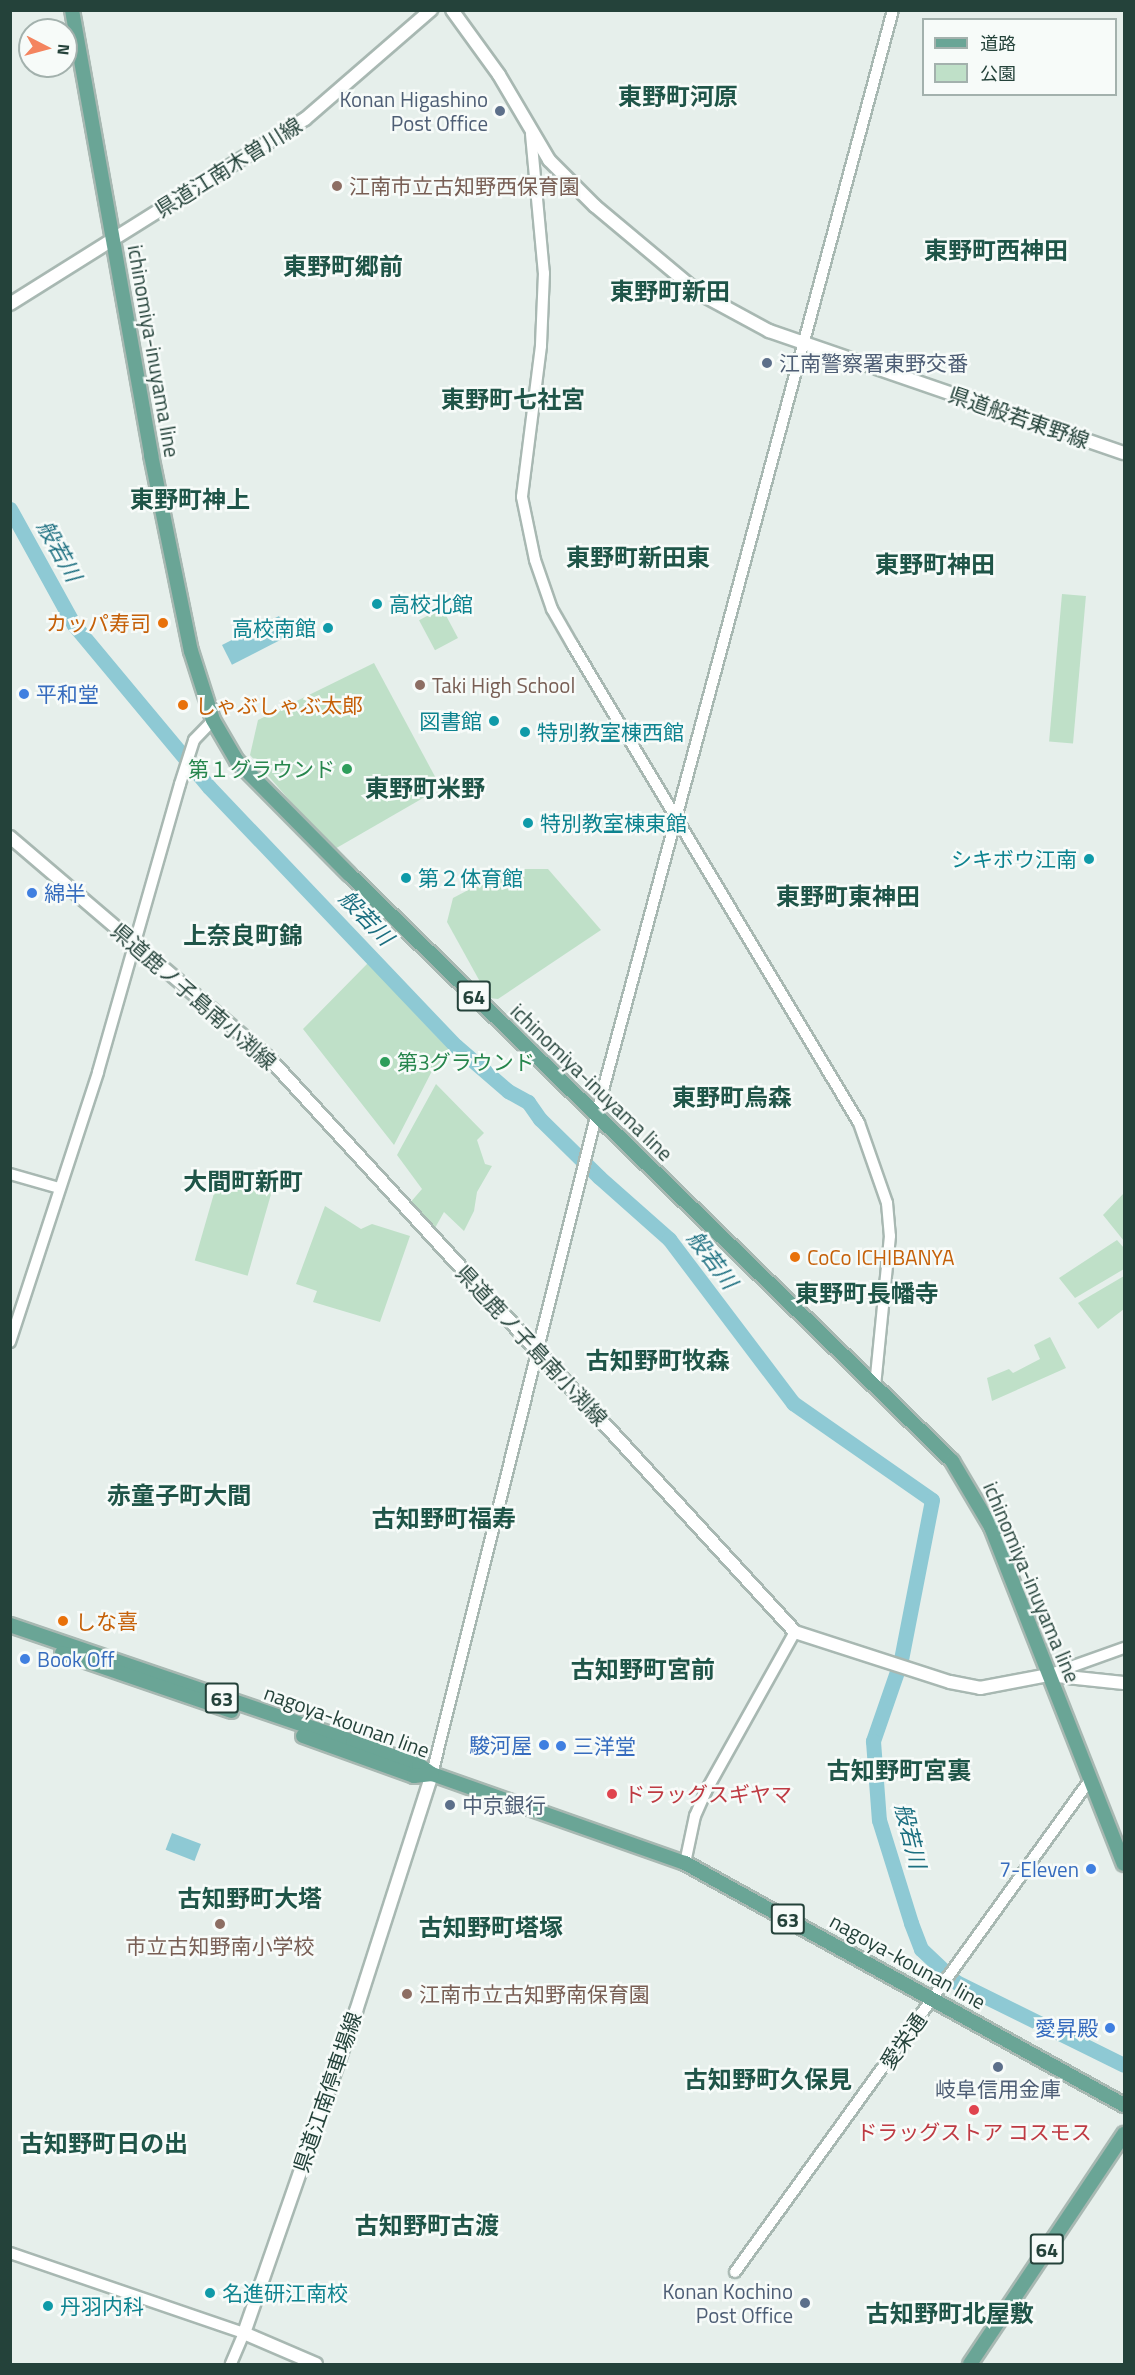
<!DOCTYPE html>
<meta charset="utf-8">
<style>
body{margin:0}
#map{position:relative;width:1135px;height:2375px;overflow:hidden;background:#e6efeb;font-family:"Titillium Web","Noto Sans JP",sans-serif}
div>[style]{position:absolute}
.green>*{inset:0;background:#bfe0c8;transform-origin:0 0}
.water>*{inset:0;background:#8ec9d4;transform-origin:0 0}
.river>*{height:15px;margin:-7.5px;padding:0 7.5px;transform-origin:7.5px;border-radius:7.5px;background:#8ec9d4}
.roads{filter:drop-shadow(2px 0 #a8b8b2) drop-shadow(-2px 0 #a8b8b2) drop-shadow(0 2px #a8b8b2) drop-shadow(0 -2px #a8b8b2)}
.tertiary>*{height:10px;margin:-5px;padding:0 5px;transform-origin:5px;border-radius:5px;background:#fff}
.secondary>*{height:12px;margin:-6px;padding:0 6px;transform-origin:6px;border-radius:6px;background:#fff}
.primary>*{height:14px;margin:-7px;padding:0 7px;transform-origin:7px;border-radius:7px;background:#6aa596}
.dots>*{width:16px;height:16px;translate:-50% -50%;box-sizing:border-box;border:3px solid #f7fbf9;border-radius:50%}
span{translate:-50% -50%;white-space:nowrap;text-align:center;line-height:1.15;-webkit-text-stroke:5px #f7fbf9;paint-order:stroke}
.shield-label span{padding:2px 4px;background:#f7fbf9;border:2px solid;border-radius:4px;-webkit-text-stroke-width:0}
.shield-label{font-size:20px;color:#24423a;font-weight:700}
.service-label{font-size:21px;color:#4e5e75}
.right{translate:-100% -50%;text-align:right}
.left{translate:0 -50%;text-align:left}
.street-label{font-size:21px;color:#24423a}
.education-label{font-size:21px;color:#785e54}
.culture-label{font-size:21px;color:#0d838f}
.food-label{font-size:21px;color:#c56008}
.shop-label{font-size:21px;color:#366cbe}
.leisure-label{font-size:21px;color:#27864d}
.health-label{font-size:21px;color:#be3a42}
.water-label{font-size:22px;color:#1c6f80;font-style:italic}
.quarter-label{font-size:24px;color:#1f5548;font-weight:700}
.frame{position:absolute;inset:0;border:12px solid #24423a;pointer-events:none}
.legend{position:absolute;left:922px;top:18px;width:195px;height:78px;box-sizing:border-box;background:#f7fbf9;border:2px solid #a3b1ad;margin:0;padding:8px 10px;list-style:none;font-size:18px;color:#24423a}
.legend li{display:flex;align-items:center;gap:12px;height:30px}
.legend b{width:30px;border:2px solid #a3b1ad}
.north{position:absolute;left:18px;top:18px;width:60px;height:60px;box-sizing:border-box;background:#f7fbf9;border:2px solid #a3b1ad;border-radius:50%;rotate:96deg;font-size:16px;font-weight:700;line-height:24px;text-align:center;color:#24423a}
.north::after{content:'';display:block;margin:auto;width:21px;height:27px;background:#f4845f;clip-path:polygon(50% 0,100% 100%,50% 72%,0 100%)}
</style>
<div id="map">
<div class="green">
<i style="left:1062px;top:594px;width:24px;height:148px;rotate:5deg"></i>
<i style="left:442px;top:608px;width:34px;height:26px;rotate:62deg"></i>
<i style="clip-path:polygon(374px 663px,439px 784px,437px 790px,333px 850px,250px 755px,258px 720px)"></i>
<i style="clip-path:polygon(508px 869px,548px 869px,601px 930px,498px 999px,489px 998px,447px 922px,453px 898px)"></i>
<i style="clip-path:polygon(368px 963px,452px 1053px,432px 1071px,394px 1145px,303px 1029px)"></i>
<i style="clip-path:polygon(436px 1084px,484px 1133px,477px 1140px,485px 1164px,492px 1166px,477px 1192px,474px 1211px,464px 1231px,444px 1212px,435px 1228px,409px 1204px,422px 1189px,397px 1155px)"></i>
<i style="left:219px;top:1176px;width:55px;height:88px;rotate:16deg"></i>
<i style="clip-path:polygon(1124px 1193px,1124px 1241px,1103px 1215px)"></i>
<i style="clip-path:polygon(325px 1206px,361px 1229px,372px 1224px,410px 1236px,380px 1322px,313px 1302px,317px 1291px,296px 1284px)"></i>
<i style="clip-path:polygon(1117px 1240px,1124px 1248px,1124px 1269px,1075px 1298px,1059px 1278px)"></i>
<i style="clip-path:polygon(1124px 1276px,1124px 1309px,1098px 1329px,1078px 1303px)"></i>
<i style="clip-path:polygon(1050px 1337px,1066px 1368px,992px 1401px,987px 1378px,1009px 1369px,1013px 1373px,1040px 1359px,1034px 1345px)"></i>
</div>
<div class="water">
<i style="left:279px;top:616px;width:22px;height:64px;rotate:63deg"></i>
<i style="left:172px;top:1833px;width:31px;height:18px;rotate:21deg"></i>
</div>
<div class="river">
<i style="left:10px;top:509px;width:132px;rotate:61.1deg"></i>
<i style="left:74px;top:625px;width:211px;rotate:50.2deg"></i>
<i style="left:209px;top:787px;width:358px;rotate:46.4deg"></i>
<i style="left:456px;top:1046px;width:69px;rotate:40.9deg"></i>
<i style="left:508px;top:1091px;width:23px;rotate:29deg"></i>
<i style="left:528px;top:1102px;width:21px;rotate:55deg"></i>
<i style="left:540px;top:1119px;width:83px;rotate:44.5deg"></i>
<i style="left:599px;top:1177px;width:94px;rotate:41.5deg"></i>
<i style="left:669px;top:1239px;width:206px;rotate:52.9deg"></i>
<i style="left:793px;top:1403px;width:169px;rotate:34.9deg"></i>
<i style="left:932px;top:1500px;width:163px;rotate:101deg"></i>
<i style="left:901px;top:1660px;width:86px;rotate:109.1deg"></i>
<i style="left:873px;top:1741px;width:79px;rotate:85.7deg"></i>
<i style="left:879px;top:1820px;width:108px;rotate:72.7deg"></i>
<i style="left:911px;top:1923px;width:28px;rotate:69deg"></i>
<i style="left:921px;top:1949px;width:48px;rotate:43.3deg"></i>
<i style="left:956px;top:1982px;width:187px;rotate:26.3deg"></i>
</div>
<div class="roads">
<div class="tertiary">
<i style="left:531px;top:134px;width:140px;rotate:84.7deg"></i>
<i style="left:544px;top:273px;width:73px;rotate:92.4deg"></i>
<i style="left:541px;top:346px;width:152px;rotate:97.2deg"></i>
<i style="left:522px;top:497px;width:64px;rotate:78.3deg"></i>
<i style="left:535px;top:560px;width:52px;rotate:70.9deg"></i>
<i style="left:552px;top:609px;width:40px;rotate:60.3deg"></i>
<i style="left:572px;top:644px;width:558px;rotate:59.07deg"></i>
<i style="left:859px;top:1123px;width:85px;rotate:70.7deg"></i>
<i style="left:887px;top:1203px;width:33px;rotate:85deg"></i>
<i style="left:890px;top:1236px;width:152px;rotate:95.7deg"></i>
<i style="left:10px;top:1174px;width:51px;rotate:15.9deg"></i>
<i style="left:10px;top:1342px;width:284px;rotate:-71.9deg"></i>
<i style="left:98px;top:1072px;width:299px;rotate:-74.1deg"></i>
<i style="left:180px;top:784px;width:46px;rotate:-72.3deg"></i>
<i style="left:194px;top:740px;width:28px;rotate:-46deg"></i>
<i style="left:1048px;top:1675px;width:81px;rotate:-19.6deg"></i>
<i style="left:432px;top:1774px;width:678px;rotate:-76deg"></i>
<i style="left:596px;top:1116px;width:1145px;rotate:-74.97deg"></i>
<i style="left:685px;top:1863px;width:48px;rotate:-78deg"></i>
<i style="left:695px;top:1816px;width:27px;rotate:-66deg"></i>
<i style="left:706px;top:1791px;width:182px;rotate:-60.8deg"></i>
<i style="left:10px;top:2253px;width:247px;rotate:18.9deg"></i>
<i style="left:244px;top:2333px;width:34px;rotate:113deg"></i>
<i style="left:735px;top:2272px;width:607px;rotate:-54.19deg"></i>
</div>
<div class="secondary">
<i style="left:452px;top:10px;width:80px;rotate:54.1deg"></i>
<i style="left:499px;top:75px;width:99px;rotate:59.5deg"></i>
<i style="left:549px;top:160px;width:65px;rotate:45deg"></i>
<i style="left:595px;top:206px;width:136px;rotate:39.9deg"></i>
<i style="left:699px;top:293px;width:80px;rotate:28.5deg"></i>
<i style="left:769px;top:331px;width:375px;rotate:19deg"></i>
<i style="left:10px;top:304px;width:348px;rotate:-32.1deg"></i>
<i style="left:305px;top:119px;width:167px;rotate:-40.9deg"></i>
<i style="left:10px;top:837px;width:339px;rotate:40.5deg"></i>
<i style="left:268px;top:1057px;width:780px;rotate:47.49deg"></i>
<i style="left:795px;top:1632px;width:163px;rotate:17.9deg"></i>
<i style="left:950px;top:1682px;width:31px;rotate:11deg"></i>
<i style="left:980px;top:1688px;width:69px;rotate:-10.8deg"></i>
<i style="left:1048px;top:1675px;width:76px;rotate:6deg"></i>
<i style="left:316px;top:2364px;width:78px;rotate:-156.7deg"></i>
<i style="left:244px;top:2333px;width:341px;rotate:-70.8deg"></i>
<i style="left:356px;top:2011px;width:249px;rotate:-72.2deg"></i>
</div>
<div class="primary">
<i style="left:72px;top:10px;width:452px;rotate:79.9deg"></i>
<i style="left:151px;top:455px;width:200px;rotate:78.5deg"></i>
<i style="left:191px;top:651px;width:72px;rotate:72.3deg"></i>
<i style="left:213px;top:720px;width:48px;rotate:59.7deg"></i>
<i style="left:237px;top:761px;width:159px;rotate:45.3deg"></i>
<i style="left:349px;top:874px;width:842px;rotate:44.23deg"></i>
<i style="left:952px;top:1461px;width:77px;rotate:59.4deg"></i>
<i style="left:991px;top:1527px;width:362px;rotate:68.5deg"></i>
<i style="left:10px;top:1625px;width:362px;rotate:18.8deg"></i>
<i style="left:353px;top:1742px;width:70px;rotate:19.2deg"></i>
<i style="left:419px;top:1765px;width:16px;rotate:35deg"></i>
<i style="left:432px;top:1774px;width:268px;rotate:19.4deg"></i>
<i style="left:685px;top:1863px;width:501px;rotate:28.87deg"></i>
<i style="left:62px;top:1653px;width:179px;rotate:18.9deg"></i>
<i style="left:303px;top:1736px;width:118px;rotate:19.8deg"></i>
<i style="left:414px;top:1776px;width:18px;rotate:-6deg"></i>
<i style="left:970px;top:2364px;width:277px;rotate:-56.2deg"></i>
</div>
</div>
<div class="dots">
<i style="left:500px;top:111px;background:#5c6f8a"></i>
<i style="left:337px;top:186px;background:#8d6e63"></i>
<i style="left:767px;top:363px;background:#5c6f8a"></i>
<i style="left:377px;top:604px;background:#0f9aa8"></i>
<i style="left:163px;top:623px;background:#e8710a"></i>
<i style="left:328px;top:628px;background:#0f9aa8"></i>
<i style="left:420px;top:685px;background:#8d6e63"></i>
<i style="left:24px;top:694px;background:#3f7fe0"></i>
<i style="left:183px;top:705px;background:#e8710a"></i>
<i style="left:494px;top:721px;background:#0f9aa8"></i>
<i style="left:525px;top:732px;background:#0f9aa8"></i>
<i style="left:347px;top:769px;background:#2e9e5b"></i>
<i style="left:528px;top:823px;background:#0f9aa8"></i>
<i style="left:1089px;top:859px;background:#0f9aa8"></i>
<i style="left:406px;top:878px;background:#0f9aa8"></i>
<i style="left:32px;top:893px;background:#3f7fe0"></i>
<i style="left:385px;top:1062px;background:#2e9e5b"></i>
<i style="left:795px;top:1257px;background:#e8710a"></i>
<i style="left:63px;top:1621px;background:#e8710a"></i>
<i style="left:25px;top:1659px;background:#3f7fe0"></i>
<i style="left:544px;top:1745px;background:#3f7fe0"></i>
<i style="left:561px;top:1746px;background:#3f7fe0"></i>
<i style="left:612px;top:1794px;background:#e0444e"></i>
<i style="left:450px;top:1805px;background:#5c6f8a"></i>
<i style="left:1091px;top:1869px;background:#3f7fe0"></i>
<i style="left:220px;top:1924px;background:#8d6e63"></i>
<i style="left:407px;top:1994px;background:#8d6e63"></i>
<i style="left:1110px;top:2028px;background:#3f7fe0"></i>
<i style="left:998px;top:2067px;background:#5c6f8a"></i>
<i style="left:974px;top:2110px;background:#e0444e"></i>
<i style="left:210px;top:2293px;background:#0f9aa8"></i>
<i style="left:805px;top:2303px;background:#5c6f8a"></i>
<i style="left:48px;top:2306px;background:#0f9aa8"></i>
</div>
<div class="shield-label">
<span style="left:474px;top:996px">64</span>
<span style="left:222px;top:1698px">63</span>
<span style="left:788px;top:1919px">63</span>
<span style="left:1047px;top:2249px">64</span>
</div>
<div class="service-label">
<span class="right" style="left:488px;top:111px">Konan Higashino<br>Post Office</span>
<span class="left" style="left:779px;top:363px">江南警察署東野交番</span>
<span class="left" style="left:462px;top:1805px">中京銀行</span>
<span style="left:998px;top:2089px">岐阜信用金庫</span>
<span class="right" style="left:793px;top:2303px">Konan Kochino<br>Post Office</span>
</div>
<div class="street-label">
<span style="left:228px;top:167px;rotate:-32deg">県道江南木曽川線</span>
<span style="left:154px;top:351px;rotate:80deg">ichinomiya-inuyama line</span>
<span style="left:1019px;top:417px;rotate:19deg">県道般若東野線</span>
<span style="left:194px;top:996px;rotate:41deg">県道鹿ノ子島南小渕線</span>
<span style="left:592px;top:1082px;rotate:44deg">ichinomiya-inuyama line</span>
<span style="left:532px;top:1345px;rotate:47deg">県道鹿ノ子島南小渕線</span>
<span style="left:1032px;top:1582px;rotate:67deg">ichinomiya-inuyama line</span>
<span style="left:347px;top:1721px;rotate:20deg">nagoya-kounan line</span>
<span style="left:908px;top:1961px;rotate:29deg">nagoya-kounan line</span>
<span style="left:903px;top:2041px;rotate:-55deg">愛栄通</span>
<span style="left:327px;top:2092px;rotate:-71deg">県道江南停車場線</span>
</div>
<div class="education-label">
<span class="left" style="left:349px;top:186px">江南市立古知野西保育園</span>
<span class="left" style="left:432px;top:685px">Taki High School</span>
<span style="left:220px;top:1946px">市立古知野南小学校</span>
<span class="left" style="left:419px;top:1994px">江南市立古知野南保育園</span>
</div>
<div class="culture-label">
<span class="left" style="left:389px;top:604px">高校北館</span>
<span class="right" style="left:316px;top:628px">高校南館</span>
<span class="right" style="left:482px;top:721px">図書館</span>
<span class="left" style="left:537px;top:732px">特別教室棟西館</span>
<span class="left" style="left:540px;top:823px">特別教室棟東館</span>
<span class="right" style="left:1077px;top:859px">シキボウ江南</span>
<span class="left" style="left:418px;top:878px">第２体育館</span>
<span class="left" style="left:222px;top:2293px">名進研江南校</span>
<span class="left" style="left:60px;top:2306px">丹羽内科</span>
</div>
<div class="food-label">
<span class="right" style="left:151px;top:623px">カッパ寿司</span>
<span class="left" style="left:195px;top:705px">しゃぶしゃぶ太郎</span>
<span class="left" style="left:807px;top:1257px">CoCo ICHIBANYA</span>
<span class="left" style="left:75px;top:1621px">しな喜</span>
</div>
<div class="shop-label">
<span class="left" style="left:36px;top:694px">平和堂</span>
<span class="left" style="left:44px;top:893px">綿半</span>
<span class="left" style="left:37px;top:1659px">Book Off</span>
<span class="right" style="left:532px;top:1745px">駿河屋</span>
<span class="left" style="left:573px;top:1746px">三洋堂</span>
<span class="right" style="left:1079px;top:1869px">7-Eleven</span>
<span class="right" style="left:1098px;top:2028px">愛昇殿</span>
</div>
<div class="leisure-label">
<span class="right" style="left:335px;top:769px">第１グラウンド</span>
<span class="left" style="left:397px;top:1062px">第3グラウンド</span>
</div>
<div class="health-label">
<span class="left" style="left:624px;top:1794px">ドラッグスギヤマ</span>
<span style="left:974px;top:2132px">ドラッグストア コスモス</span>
</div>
<div class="water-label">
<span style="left:59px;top:551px;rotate:61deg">般若川</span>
<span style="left:366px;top:918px;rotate:46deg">般若川</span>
<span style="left:712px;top:1260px;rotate:53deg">般若川</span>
<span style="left:910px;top:1836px;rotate:76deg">般若川</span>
</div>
<div class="quarter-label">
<span style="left:678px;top:97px">東野町河原</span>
<span style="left:996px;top:251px">東野町西神田</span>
<span style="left:343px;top:267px">東野町郷前</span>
<span style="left:670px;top:292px">東野町新田</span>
<span style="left:513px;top:400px">東野町七社宮</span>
<span style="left:190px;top:500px">東野町神上</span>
<span style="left:638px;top:558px">東野町新田東</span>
<span style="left:935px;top:565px">東野町神田</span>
<span style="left:425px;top:789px">東野町米野</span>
<span style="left:848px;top:897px">東野町東神田</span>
<span style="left:243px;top:936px">上奈良町錦</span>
<span style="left:732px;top:1098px">東野町烏森</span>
<span style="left:243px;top:1182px">大間町新町</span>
<span style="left:867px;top:1294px">東野町長幡寺</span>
<span style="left:658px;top:1361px">古知野町牧森</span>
<span style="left:179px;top:1496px">赤童子町大間</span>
<span style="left:444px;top:1519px">古知野町福寿</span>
<span style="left:643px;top:1670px">古知野町宮前</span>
<span style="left:899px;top:1771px">古知野町宮裏</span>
<span style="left:250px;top:1899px">古知野町大塔</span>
<span style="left:491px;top:1928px">古知野町塔塚</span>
<span style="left:768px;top:2080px">古知野町久保見</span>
<span style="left:104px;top:2144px">古知野町日の出</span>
<span style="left:427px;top:2226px">古知野町古渡</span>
<span style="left:950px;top:2314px">古知野町北屋敷</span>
</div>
<div class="frame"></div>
<ul class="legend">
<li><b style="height:8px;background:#6aa596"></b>道路</li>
<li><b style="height:16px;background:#bfe0c8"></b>公園</li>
</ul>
<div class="north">N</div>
</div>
